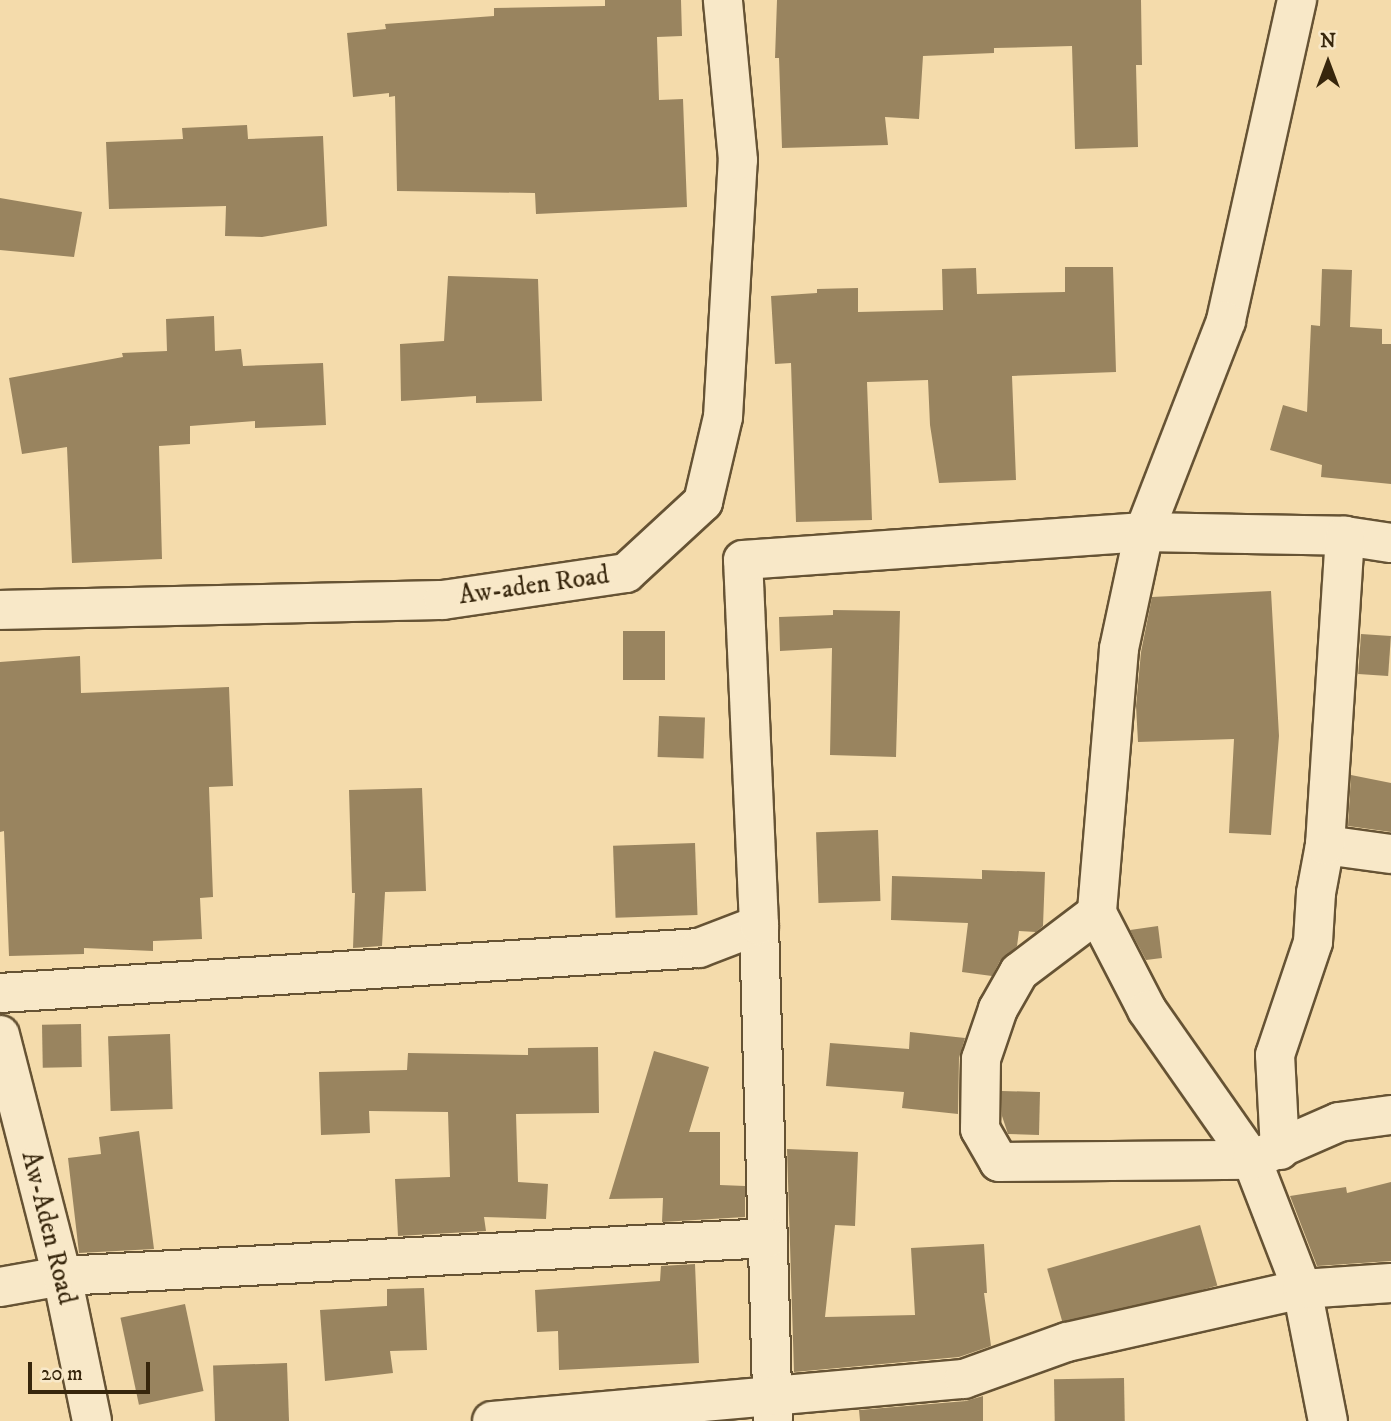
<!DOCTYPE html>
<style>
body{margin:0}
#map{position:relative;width:1391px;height:1421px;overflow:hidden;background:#f4dbab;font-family:"IM FELL DW Pica",serif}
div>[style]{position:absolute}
.building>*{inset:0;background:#99845f;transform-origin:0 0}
.roads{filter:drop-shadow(2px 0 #665334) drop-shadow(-2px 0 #665334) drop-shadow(0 2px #665334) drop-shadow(0 -2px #665334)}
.minor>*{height:38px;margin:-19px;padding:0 19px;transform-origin:19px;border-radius:19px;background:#f8e8c8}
span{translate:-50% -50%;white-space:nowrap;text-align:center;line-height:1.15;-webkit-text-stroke:7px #f8e8c8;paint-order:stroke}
.street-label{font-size:26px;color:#37260c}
.north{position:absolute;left:1293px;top:28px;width:70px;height:70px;-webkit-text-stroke:5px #f8e8c8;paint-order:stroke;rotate:0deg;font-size:19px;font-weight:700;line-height:28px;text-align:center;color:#37260c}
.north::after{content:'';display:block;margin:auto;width:24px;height:32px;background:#37260c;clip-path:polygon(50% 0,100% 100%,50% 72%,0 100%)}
.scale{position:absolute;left:28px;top:1362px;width:122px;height:32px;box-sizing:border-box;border:4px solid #37260c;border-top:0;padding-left:9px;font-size:21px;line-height:24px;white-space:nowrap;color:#37260c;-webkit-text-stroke:5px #f8e8c8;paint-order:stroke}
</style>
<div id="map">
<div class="building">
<i style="clip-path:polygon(605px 0,681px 0,682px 36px,657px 37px,659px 100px,683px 99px,687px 207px,536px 214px,535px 193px,397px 191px,395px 96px,389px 97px,389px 93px,353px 97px,347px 33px,386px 29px,385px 24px,494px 16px,494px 8px,605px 6px)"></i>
<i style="clip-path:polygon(777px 0,1141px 0,1142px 65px,1136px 65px,1138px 147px,1075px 149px,1072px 46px,994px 48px,994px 53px,923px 56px,919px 119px,885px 117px,888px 145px,782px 148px,779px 58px,775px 58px)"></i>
<i style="clip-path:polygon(247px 125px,248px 139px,323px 136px,327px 226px,262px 237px,225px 236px,226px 206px,109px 209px,106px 142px,183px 139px,182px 128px)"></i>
<i style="clip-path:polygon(0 198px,82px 212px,74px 257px,0 250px)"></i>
<i style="clip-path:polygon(1065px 267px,1113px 267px,1116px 372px,1012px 376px,1016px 480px,939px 483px,930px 425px,928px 380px,867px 382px,872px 520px,796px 522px,791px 363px,775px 364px,771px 296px,817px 293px,817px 289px,858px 288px,858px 312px,943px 310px,942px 269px,976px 268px,977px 294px,1065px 292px)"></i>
<i style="clip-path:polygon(1322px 269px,1352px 270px,1350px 327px,1382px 329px,1382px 344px,1391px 344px,1391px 484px,1321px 477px,1322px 465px,1270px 450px,1283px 405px,1307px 412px,1311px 325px,1320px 326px)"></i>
<i style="clip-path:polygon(448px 276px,538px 279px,542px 401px,476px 403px,476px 396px,401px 401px,400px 344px,444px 341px)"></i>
<i style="clip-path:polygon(214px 316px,215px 351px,241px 349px,243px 366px,323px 363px,326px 425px,255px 428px,255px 421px,190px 426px,190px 444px,159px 446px,162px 559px,72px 563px,67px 447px,22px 454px,9px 378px,123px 357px,122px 353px,167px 351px,166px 319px)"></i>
<i style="clip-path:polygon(1271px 591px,1279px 736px,1271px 835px,1229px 833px,1234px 739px,1138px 742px,1136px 706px,1141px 652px,1152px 597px)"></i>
<i style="clip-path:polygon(833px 610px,900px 611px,896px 757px,830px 755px,832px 648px,780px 651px,779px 617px,833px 615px)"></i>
<i style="left:623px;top:631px;width:42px;height:49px"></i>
<i style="left:1361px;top:634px;width:30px;height:40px;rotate:4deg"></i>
<i style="clip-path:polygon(80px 656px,81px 693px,229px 687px,233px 786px,209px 787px,213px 897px,200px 898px,202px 939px,153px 941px,153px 951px,84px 948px,84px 954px,9px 956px,4px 831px,0 832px,0 662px)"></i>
<i style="left:659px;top:716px;width:46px;height:41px;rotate:2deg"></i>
<i style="clip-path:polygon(1351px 775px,1391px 783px,1391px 832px,1348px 826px)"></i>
<i style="clip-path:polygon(422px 788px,426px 891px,385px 892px,382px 946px,353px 948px,355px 893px,352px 893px,349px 790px)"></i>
<i style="left:878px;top:830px;width:71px;height:62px;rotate:88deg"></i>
<i style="left:695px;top:843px;width:72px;height:82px;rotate:88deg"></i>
<i style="clip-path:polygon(982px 870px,1045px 872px,1043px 926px,1036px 932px,1019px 931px,1017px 946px,1000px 961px,992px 976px,962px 972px,968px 923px,891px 920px,892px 876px,982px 879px)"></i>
<i style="clip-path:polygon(1158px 926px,1162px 958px,1146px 960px,1130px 930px)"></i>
<i style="left:81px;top:1024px;width:43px;height:39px;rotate:89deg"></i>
<i style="clip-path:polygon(910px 1032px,965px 1038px,959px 1058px,958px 1114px,902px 1108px,904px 1092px,826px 1086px,830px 1043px,909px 1049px)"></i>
<i style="left:170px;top:1034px;width:75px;height:62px;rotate:88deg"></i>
<i style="clip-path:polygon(598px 1047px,599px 1113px,516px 1114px,518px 1182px,548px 1184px,546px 1219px,484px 1217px,486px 1231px,398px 1236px,395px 1179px,450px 1177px,448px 1112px,369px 1111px,370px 1133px,321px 1135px,319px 1072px,407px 1070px,408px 1053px,528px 1055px,528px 1048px)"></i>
<i style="clip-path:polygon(654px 1051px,709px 1067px,689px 1132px,720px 1132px,720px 1185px,745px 1186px,745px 1217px,662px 1222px,663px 1198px,609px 1199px)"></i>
<i style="clip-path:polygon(1002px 1091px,1040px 1092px,1039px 1135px,1008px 1134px,1002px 1116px)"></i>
<i style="clip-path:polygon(139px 1131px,154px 1249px,79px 1253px,68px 1158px,101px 1154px,99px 1137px)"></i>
<i style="clip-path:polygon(787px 1149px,858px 1152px,855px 1226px,835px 1225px,825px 1317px,915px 1315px,911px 1248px,984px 1244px,987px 1293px,984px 1293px,991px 1346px,959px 1357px,794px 1372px)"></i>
<i style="clip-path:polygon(1391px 1182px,1391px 1261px,1317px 1266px,1290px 1196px,1346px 1187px,1347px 1193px)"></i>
<i style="left:1200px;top:1225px;width:63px;height:159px;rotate:74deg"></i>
<i style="clip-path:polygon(695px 1264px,699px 1363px,559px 1370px,558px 1331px,537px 1332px,535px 1290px,660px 1281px,661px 1266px)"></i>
<i style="clip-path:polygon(424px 1288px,427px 1350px,390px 1351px,393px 1373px,325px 1381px,320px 1310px,387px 1306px,387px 1289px)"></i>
<i style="left:185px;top:1304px;width:89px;height:66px;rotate:78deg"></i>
<i style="left:287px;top:1363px;width:58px;height:74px;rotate:88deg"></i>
<i style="left:1124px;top:1378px;width:43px;height:70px;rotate:89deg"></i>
<i style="clip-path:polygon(983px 1396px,983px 1421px,860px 1421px,859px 1410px,966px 1401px)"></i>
</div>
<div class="roads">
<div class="minor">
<i style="left:1297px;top:0;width:329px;rotate:102.5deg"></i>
<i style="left:1226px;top:321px;width:226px;rotate:111.2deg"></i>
<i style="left:1144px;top:532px;width:120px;rotate:102.1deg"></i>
<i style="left:1119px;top:649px;width:265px;rotate:94.8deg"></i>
<i style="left:1097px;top:913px;width:109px;rotate:62.7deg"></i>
<i style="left:1147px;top:1010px;width:183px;rotate:55deg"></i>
<i style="left:1252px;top:1160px;width:138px;rotate:68.8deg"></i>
<i style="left:1302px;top:1289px;width:135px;rotate:78.9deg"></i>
<i style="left:0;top:610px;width:443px;rotate:-1.3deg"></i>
<i style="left:443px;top:600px;width:185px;rotate:-8.4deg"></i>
<i style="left:626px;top:573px;width:105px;rotate:-42.7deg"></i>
<i style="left:703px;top:502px;width:87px;rotate:-76.8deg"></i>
<i style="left:723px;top:417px;width:257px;rotate:-86.7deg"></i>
<i style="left:738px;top:160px;width:161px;rotate:-95.4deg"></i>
<i style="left:1325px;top:845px;width:67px;rotate:7.8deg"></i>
<i style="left:1097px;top:913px;width:98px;rotate:142.9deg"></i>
<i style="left:1019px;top:972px;width:43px;rotate:119.6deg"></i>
<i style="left:998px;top:1009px;width:53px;rotate:108.8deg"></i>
<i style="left:981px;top:1059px;width:70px;rotate:90.8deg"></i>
<i style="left:980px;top:1129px;width:38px;rotate:60deg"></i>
<i style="left:999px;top:1162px;width:253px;rotate:-0.5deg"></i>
<i style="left:1252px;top:1160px;width:95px;rotate:-23.6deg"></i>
<i style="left:1339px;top:1122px;width:52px;rotate:-7.7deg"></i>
<i style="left:759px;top:925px;width:495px;rotate:88.4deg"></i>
<i style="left:0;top:993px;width:700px;rotate:-3.68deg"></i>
<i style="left:699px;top:948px;width:64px;rotate:-21deg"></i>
<i style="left:759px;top:925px;width:365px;rotate:-92.5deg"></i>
<i style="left:743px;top:560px;width:402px;rotate:-4deg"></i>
<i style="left:1144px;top:532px;width:201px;rotate:1.1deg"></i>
<i style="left:1345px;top:536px;width:47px;rotate:8.7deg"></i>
<i style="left:0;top:1035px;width:249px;rotate:75.6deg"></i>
<i style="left:62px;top:1276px;width:148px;rotate:78.3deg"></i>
<i style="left:1280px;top:1150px;width:95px;rotate:-93deg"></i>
<i style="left:1275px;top:1055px;width:119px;rotate:-71.4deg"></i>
<i style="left:1313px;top:942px;width:49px;rotate:-86.5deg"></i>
<i style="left:1316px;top:893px;width:49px;rotate:-79.4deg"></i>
<i style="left:1325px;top:845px;width:310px;rotate:-86.3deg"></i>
<i style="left:0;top:1287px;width:63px;rotate:-10.1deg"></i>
<i style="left:62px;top:1276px;width:707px;rotate:-3.08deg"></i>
<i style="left:492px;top:1421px;width:474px;rotate:-5.1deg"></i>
<i style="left:964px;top:1379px;width:109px;rotate:-19.8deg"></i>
<i style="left:1067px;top:1342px;width:241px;rotate:-12.7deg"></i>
<i style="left:1302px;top:1289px;width:89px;rotate:-3.9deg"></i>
</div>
</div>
<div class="street-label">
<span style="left:534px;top:586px;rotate:-8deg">Aw-aden Road</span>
<span style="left:48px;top:1228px;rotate:76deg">Aw-Aden Road</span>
</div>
<div class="north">N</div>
<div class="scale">20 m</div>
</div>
